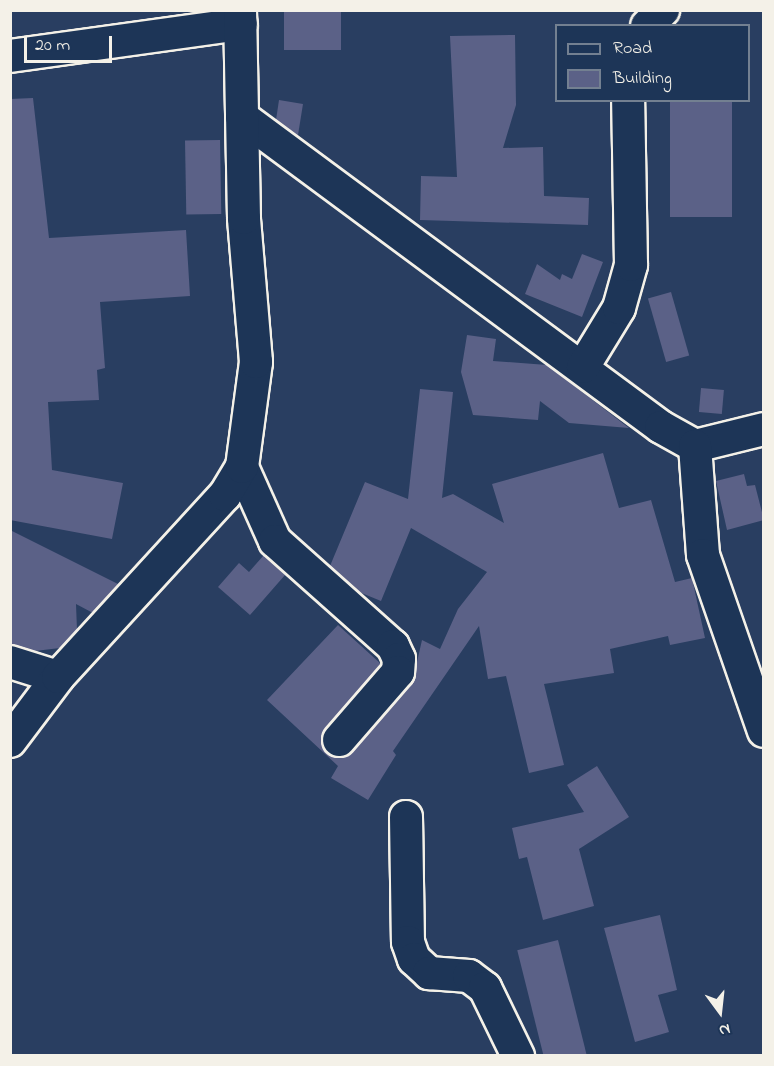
<!DOCTYPE html>
<style>
body{margin:0}
#map{position:relative;width:774px;height:1066px;overflow:hidden;background:#293e61;font-family:"Indie Flower",sans-serif}
div>[style]{position:absolute}
.building>*{inset:0;background:#5b6187;transform-origin:0 0}
.roads{filter:drop-shadow(2px 0 #f4f1e8) drop-shadow(-2px 0 #f4f1e8) drop-shadow(0 2px #f4f1e8) drop-shadow(0 -2px #f4f1e8)}
.minor>*{height:32px;margin:-16px;padding:0 16px;transform-origin:16px;border-radius:16px;background:#1d3557}
span{translate:-50% -50%;white-space:nowrap;text-align:center;line-height:1.15;-webkit-text-stroke:4.5px #1d3557;paint-order:stroke}
.frame{position:absolute;inset:0;border:12px solid #f4f1e8;pointer-events:none}
.legend{position:absolute;left:555px;top:24px;width:195px;height:78px;box-sizing:border-box;background:#1d3557;border:2px solid #738091;margin:0;padding:8px 10px;list-style:none;font-size:18px;color:#f4f1e8}
.legend li{display:flex;align-items:center;gap:12px;height:30px}
.legend b{width:30px;border:2px solid #738091}
.north{position:absolute;left:690px;top:982px;width:60px;height:60px;-webkit-text-stroke:4px #1d3557;paint-order:stroke;rotate:165deg;font-size:16px;font-weight:700;line-height:24px;text-align:center;color:#f4f1e8}
.north::after{content:'';display:block;margin:auto;width:21px;height:27px;background:#f4f1e8;clip-path:polygon(50% 0,100% 100%,50% 72%,0 100%)}
.scale{position:absolute;left:24px;top:36px;width:88px;height:27px;box-sizing:border-box;border:3px solid #f4f1e8;border-top:0;padding-left:8px;font-size:18px;line-height:21px;white-space:nowrap;color:#f4f1e8;-webkit-text-stroke:4px #1d3557;paint-order:stroke}
</style>
<div id="map">
<div class="building">
<i style="left:284px;top:10px;width:57px;height:40px"></i>
<i style="clip-path:polygon(515px 35px,516px 105px,503px 148px,543px 147px,544px 196px,589px 198px,588px 225px,420px 220px,421px 176px,457px 177px,450px 36px)"></i>
<i style="clip-path:polygon(33px 98px,49px 238px,186px 230px,190px 296px,100px 302px,105px 368px,97px 370px,99px 400px,48px 402px,52px 470px,123px 483px,112px 539px,10px 520px,10px 99px)"></i>
<i style="clip-path:polygon(279px 100px,303px 104px,298px 135px,276px 120px)"></i>
<i style="left:670px;top:100px;width:62px;height:117px"></i>
<i style="left:220px;top:140px;width:74px;height:35px;rotate:89deg"></i>
<i style="clip-path:polygon(582px 254px,603px 262px,582px 317px,525px 294px,537px 264px,560px 280px,562px 274px,572px 279px)"></i>
<i style="left:671px;top:292px;width:66px;height:24px;rotate:74deg"></i>
<i style="clip-path:polygon(467px 335px,496px 339px,493px 361px,547px 365px,629px 428px,569px 423px,540px 401px,538px 420px,473px 415px,461px 372px)"></i>
<i style="left:701px;top:388px;width:23px;height:24px;rotate:5deg"></i>
<i style="clip-path:polygon(420px 389px,453px 392px,442px 498px,453px 494px,504px 523px,492px 484px,603px 453px,619px 508px,651px 500px,675px 582px,692px 578px,705px 638px,670px 645px,668px 636px,610px 649px,614px 673px,544px 684px,564px 765px,529px 773px,506px 676px,488px 679px,479px 626px,393px 751px,396px 755px,368px 800px,331px 778px,338px 766px,267px 700px,338px 625px,381px 664px,322px 736px,328px 754px,345px 757px,412px 684px,422px 640px,440px 649px,458px 609px,487px 572px,411px 528px,381px 601px,359px 592px,330px 566px,365px 482px,408px 499px)"></i>
<i style="clip-path:polygon(744px 474px,747px 486px,755px 485px,764px 520px,727px 530px,716px 481px)"></i>
<i style="clip-path:polygon(10px 530px,118px 584px,93px 613px,76px 604px,77px 630px,60px 648px,35px 651px,10px 645px)"></i>
<i style="clip-path:polygon(264px 555px,285px 575px,250px 615px,218px 587px,239px 563px,249px 572px)"></i>
<i style="clip-path:polygon(597px 766px,629px 817px,579px 849px,594px 906px,543px 920px,527px 857px,519px 859px,512px 828px,584px 812px,567px 785px)"></i>
<i style="clip-path:polygon(660px 915px,677px 990px,658px 995px,669px 1032px,635px 1042px,604px 928px)"></i>
<i style="left:558px;top:940px;width:119px;height:42px;rotate:76deg"></i>
</div>
<div class="roads">
<div class="minor">
<i style="left:647px;top:26px;width:23px;rotate:-45deg"></i>
<i style="left:10px;top:56px;width:233px;rotate:-7.9deg"></i>
<i style="left:242px;top:117px;width:521px;rotate:36.5deg"></i>
<i style="left:661px;top:427px;width:39px;rotate:29deg"></i>
<i style="left:695px;top:446px;width:71px;rotate:-13.8deg"></i>
<i style="left:583px;top:367px;width:69px;rotate:-58.6deg"></i>
<i style="left:619px;top:308px;width:45px;rotate:-74.4deg"></i>
<i style="left:631px;top:265px;width:165px;rotate:-91deg"></i>
<i style="left:695px;top:446px;width:109px;rotate:85.8deg"></i>
<i style="left:703px;top:555px;width:186px;rotate:70.9deg"></i>
<i style="left:242px;top:467px;width:81px;rotate:66deg"></i>
<i style="left:275px;top:541px;width:158px;rotate:41.7deg"></i>
<i style="left:393px;top:646px;width:14px;rotate:65deg"></i>
<i style="left:399px;top:659px;width:13px;rotate:94deg"></i>
<i style="left:398px;top:672px;width:90px;rotate:130.9deg"></i>
<i style="left:10px;top:662px;width:50px;rotate:17.4deg"></i>
<i style="left:10px;top:741px;width:80px;rotate:-53.1deg"></i>
<i style="left:58px;top:677px;width:247px;rotate:-47.5deg"></i>
<i style="left:225px;top:495px;width:33px;rotate:-59deg"></i>
<i style="left:242px;top:467px;width:106px;rotate:-82.4deg"></i>
<i style="left:256px;top:362px;width:144px;rotate:-94.8deg"></i>
<i style="left:244px;top:218px;width:208px;rotate:-91.1deg"></i>
<i style="left:406px;top:817px;width:125px;rotate:89.1deg"></i>
<i style="left:408px;top:942px;width:18px;rotate:71deg"></i>
<i style="left:414px;top:959px;width:21px;rotate:43deg"></i>
<i style="left:429px;top:973px;width:40px;rotate:4.3deg"></i>
<i style="left:469px;top:976px;width:20px;rotate:37deg"></i>
<i style="left:485px;top:988px;width:76px;rotate:64.1deg"></i>
</div>
</div>
<div class="frame"></div>
<ul class="legend">
<li><b style="height:8px;background:#1d3557"></b>Road</li>
<li><b style="height:16px;background:#5b6187"></b>Building</li>
</ul>
<div class="north">N</div>
<div class="scale">20 m</div>
</div>
